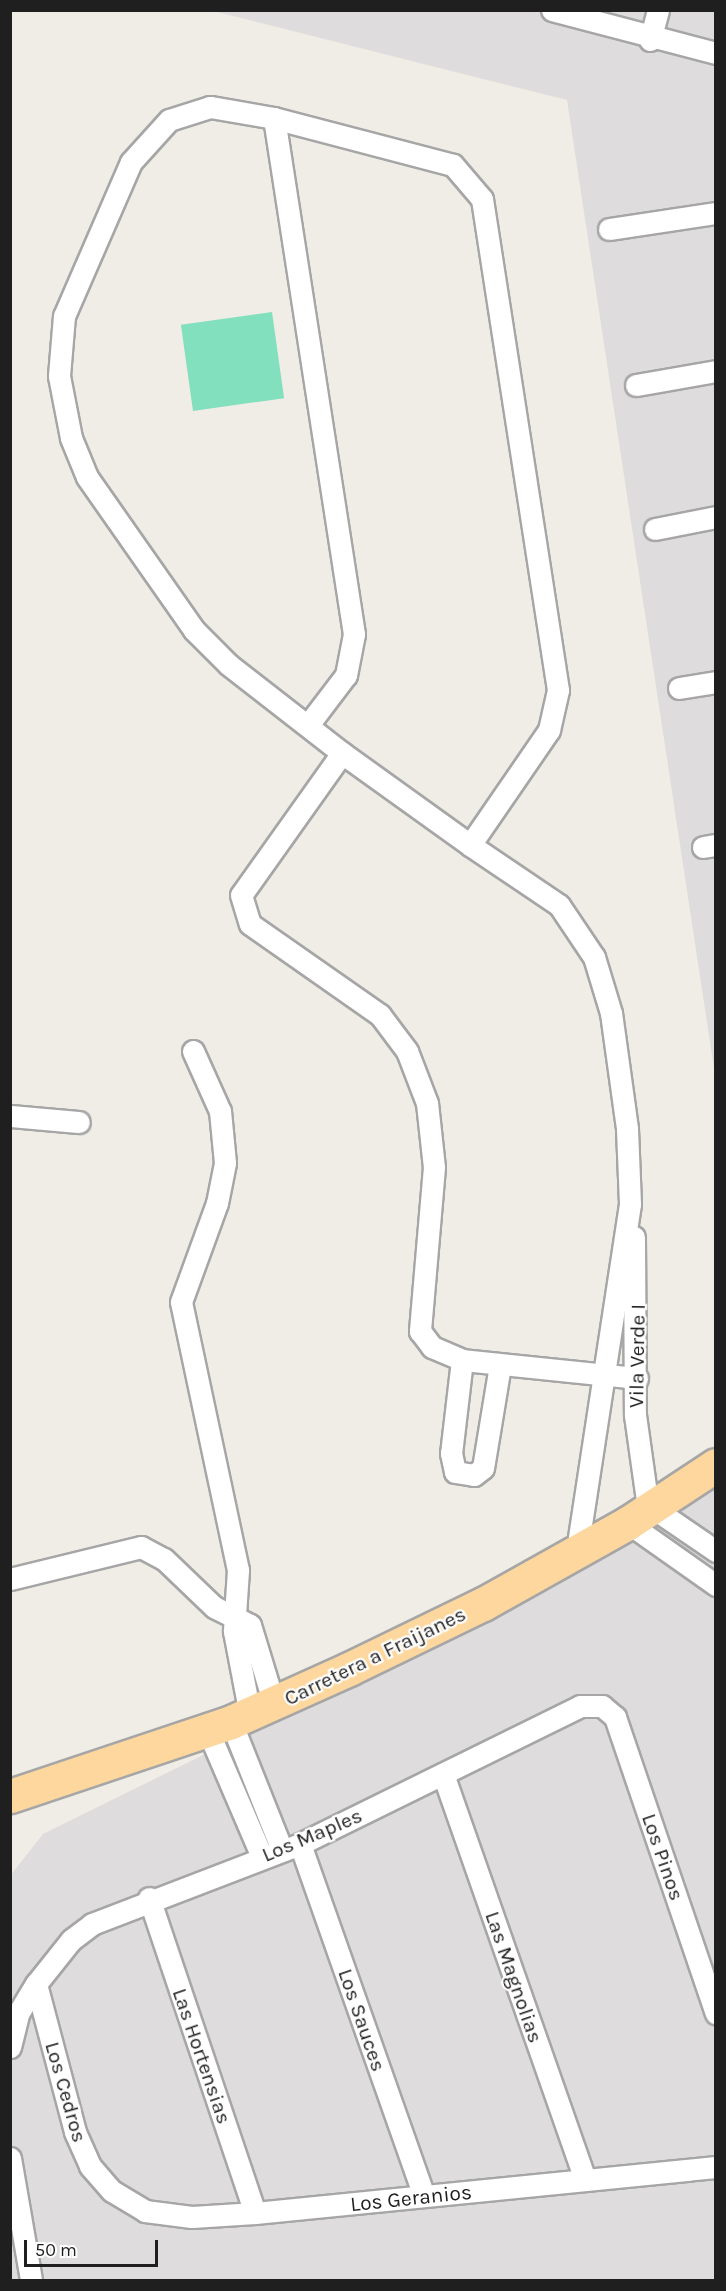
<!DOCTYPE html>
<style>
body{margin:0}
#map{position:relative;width:726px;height:2291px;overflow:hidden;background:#f0ede6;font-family:Karla,sans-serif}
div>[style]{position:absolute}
.residential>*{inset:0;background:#dedcdc}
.pitch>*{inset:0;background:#83e0bf;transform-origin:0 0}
.roads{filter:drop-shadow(2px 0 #a6a6a6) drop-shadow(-2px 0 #a6a6a6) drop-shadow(0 2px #a6a6a6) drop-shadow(0 -2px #a6a6a6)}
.minor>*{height:21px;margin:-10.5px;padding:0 10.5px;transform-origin:10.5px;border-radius:10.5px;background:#fff}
.primary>*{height:33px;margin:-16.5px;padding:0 16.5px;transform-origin:16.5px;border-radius:16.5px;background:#fdd79e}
span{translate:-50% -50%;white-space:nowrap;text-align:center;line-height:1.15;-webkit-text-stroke:4.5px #fff;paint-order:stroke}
.street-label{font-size:21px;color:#1f1f1f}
.frame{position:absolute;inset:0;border:12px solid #1f1f1f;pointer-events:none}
.scale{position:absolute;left:24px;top:2240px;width:134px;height:27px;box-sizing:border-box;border:3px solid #1f1f1f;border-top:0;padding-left:8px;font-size:18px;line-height:21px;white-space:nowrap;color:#1f1f1f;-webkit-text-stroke:4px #fff;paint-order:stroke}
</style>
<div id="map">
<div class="residential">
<i style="clip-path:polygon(213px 11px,715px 11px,715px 1075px,567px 100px)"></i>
<i style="clip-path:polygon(715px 1482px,715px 2280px,11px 2280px,10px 1876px,43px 1834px,639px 1540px)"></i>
</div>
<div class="pitch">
<i style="left:272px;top:312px;width:87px;height:92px;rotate:82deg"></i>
</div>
<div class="roads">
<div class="minor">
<i style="left:552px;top:10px;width:170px;rotate:14.7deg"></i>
<i style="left:650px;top:40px;width:31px;rotate:-75deg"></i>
<i style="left:274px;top:118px;width:522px;rotate:81.19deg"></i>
<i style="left:354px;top:634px;width:42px;rotate:101deg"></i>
<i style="left:346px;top:675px;width:63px;rotate:127.2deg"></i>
<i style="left:609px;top:229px;width:108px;rotate:-8.5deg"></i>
<i style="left:636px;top:385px;width:81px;rotate:-9.9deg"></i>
<i style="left:655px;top:529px;width:62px;rotate:-11.1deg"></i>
<i style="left:679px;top:688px;width:37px;rotate:-9deg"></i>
<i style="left:342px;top:753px;width:174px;rotate:125.4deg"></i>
<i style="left:241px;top:895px;width:30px;rotate:73deg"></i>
<i style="left:250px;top:924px;width:159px;rotate:35deg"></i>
<i style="left:380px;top:1015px;width:45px;rotate:53.1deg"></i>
<i style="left:407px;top:1051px;width:56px;rotate:69deg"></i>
<i style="left:427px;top:1103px;width:64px;rotate:83.8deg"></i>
<i style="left:434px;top:1167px;width:165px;rotate:94.9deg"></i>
<i style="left:420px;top:1331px;width:20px;rotate:53deg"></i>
<i style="left:432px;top:1347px;width:33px;rotate:23deg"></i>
<i style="left:462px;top:1360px;width:176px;rotate:5.9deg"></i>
<i style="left:470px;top:845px;width:140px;rotate:-55.5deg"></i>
<i style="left:549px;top:730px;width:41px;rotate:-77.3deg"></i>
<i style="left:558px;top:690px;width:497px;rotate:-98.8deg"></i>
<i style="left:482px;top:199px;width:45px;rotate:-130.5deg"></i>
<i style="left:453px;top:165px;width:185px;rotate:-165.3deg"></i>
<i style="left:274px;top:118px;width:65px;rotate:-170.2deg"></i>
<i style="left:210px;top:107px;width:43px;rotate:162.4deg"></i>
<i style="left:169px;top:120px;width:57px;rotate:132.1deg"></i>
<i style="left:131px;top:162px;width:168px;rotate:113.5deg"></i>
<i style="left:64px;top:316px;width:60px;rotate:94.8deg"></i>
<i style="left:59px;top:376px;width:63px;rotate:79deg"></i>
<i style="left:71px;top:438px;width:42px;rotate:67.7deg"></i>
<i style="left:87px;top:477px;width:187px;rotate:55deg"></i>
<i style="left:194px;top:630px;width:49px;rotate:45deg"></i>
<i style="left:229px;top:665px;width:143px;rotate:37.9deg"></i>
<i style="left:342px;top:753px;width:158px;rotate:35.7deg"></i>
<i style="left:470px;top:845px;width:107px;rotate:34deg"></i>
<i style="left:559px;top:905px;width:63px;rotate:56.1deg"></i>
<i style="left:594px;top:957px;width:59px;rotate:73.1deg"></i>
<i style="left:611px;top:1013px;width:117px;rotate:82.1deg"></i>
<i style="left:627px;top:1129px;width:75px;rotate:87.7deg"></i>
<i style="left:630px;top:1204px;width:351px;rotate:98.7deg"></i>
<i style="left:703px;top:847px;width:13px;rotate:-9deg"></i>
<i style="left:193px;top:1051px;width:66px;rotate:65.8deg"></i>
<i style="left:220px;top:1111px;width:52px;rotate:84.5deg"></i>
<i style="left:225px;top:1163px;width:41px;rotate:101.3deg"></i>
<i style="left:217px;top:1203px;width:105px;rotate:110deg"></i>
<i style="left:181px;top:1302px;width:274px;rotate:78deg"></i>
<i style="left:238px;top:1570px;width:61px;rotate:93.8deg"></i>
<i style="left:234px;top:1631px;width:86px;rotate:79.2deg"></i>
<i style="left:10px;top:1116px;width:69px;rotate:5deg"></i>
<i style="left:634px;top:1237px;width:178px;rotate:89.7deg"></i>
<i style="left:635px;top:1415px;width:93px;rotate:82deg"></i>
<i style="left:462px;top:1360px;width:94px;rotate:96.7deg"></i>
<i style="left:451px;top:1453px;width:19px;rotate:78deg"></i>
<i style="left:455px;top:1472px;width:19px;rotate:9deg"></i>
<i style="left:474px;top:1475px;width:11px;rotate:-38deg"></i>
<i style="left:483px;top:1468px;width:104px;rotate:-80.6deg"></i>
<i style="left:650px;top:1506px;width:80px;rotate:34.3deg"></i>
<i style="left:628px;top:1523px;width:108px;rotate:35.2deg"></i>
<i style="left:10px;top:1579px;width:135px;rotate:-13.7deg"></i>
<i style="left:141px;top:1547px;width:26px;rotate:28deg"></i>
<i style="left:164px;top:1559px;width:69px;rotate:43.8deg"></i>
<i style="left:214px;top:1607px;width:40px;rotate:26.6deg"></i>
<i style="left:250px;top:1625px;width:83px;rotate:73.1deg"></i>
<i style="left:231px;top:1722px;width:138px;rotate:68.3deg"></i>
<i style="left:208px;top:1731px;width:137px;rotate:66.8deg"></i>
<i style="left:443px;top:1774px;width:430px;rotate:70.7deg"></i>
<i style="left:300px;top:1844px;width:373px;rotate:70.6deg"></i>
<i style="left:149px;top:1898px;width:332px;rotate:71.4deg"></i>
<i style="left:36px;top:1984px;width:153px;rotate:75.2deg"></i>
<i style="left:75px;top:2132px;width:37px;rotate:66deg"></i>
<i style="left:90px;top:2166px;width:33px;rotate:49deg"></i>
<i style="left:112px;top:2191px;width:39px;rotate:31deg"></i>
<i style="left:145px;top:2211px;width:47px;rotate:7.3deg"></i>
<i style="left:192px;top:2217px;width:63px;rotate:-3.6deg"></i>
<i style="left:255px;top:2213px;width:463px;rotate:-5.7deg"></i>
<i style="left:10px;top:2047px;width:36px;rotate:-76deg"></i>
<i style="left:19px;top:2012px;width:33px;rotate:-59deg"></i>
<i style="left:36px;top:1984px;width:56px;rotate:-51.5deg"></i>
<i style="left:71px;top:1940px;width:26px;rotate:-37deg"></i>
<i style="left:92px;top:1924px;width:223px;rotate:-21deg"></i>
<i style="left:300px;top:1844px;width:312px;rotate:-26.2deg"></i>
<i style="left:580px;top:1706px;width:22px"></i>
<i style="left:602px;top:1706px;width:17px;rotate:40deg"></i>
<i style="left:615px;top:1717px;width:313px;rotate:71.2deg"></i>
<i style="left:10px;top:2158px;width:124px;rotate:80.2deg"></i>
</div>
<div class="primary">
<i style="left:10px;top:1796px;width:233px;rotate:-18.5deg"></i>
<i style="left:231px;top:1722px;width:129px;rotate:-24.2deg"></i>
<i style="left:349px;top:1669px;width:149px;rotate:-25.9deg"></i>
<i style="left:483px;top:1604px;width:166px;rotate:-29.2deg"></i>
<i style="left:628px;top:1523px;width:105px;rotate:-33.4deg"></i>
</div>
</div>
<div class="street-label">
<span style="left:637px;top:1356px;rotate:-89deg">Vila Verde I</span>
<span style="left:375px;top:1656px;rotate:-26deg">Carretera a Fraijanes</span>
<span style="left:312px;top:1835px;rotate:-23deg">Los Maples</span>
<span style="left:663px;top:1857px;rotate:71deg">Los Pinos</span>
<span style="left:514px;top:1977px;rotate:71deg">Las Magnolias</span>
<span style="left:362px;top:2020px;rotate:71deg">Los Sauces</span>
<span style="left:202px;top:2056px;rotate:71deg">Las Hortensias</span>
<span style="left:66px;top:2092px;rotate:74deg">Los Cedros</span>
<span style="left:411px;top:2198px;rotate:-6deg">Los Geranios</span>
</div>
<div class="frame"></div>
<div class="scale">50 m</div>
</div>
